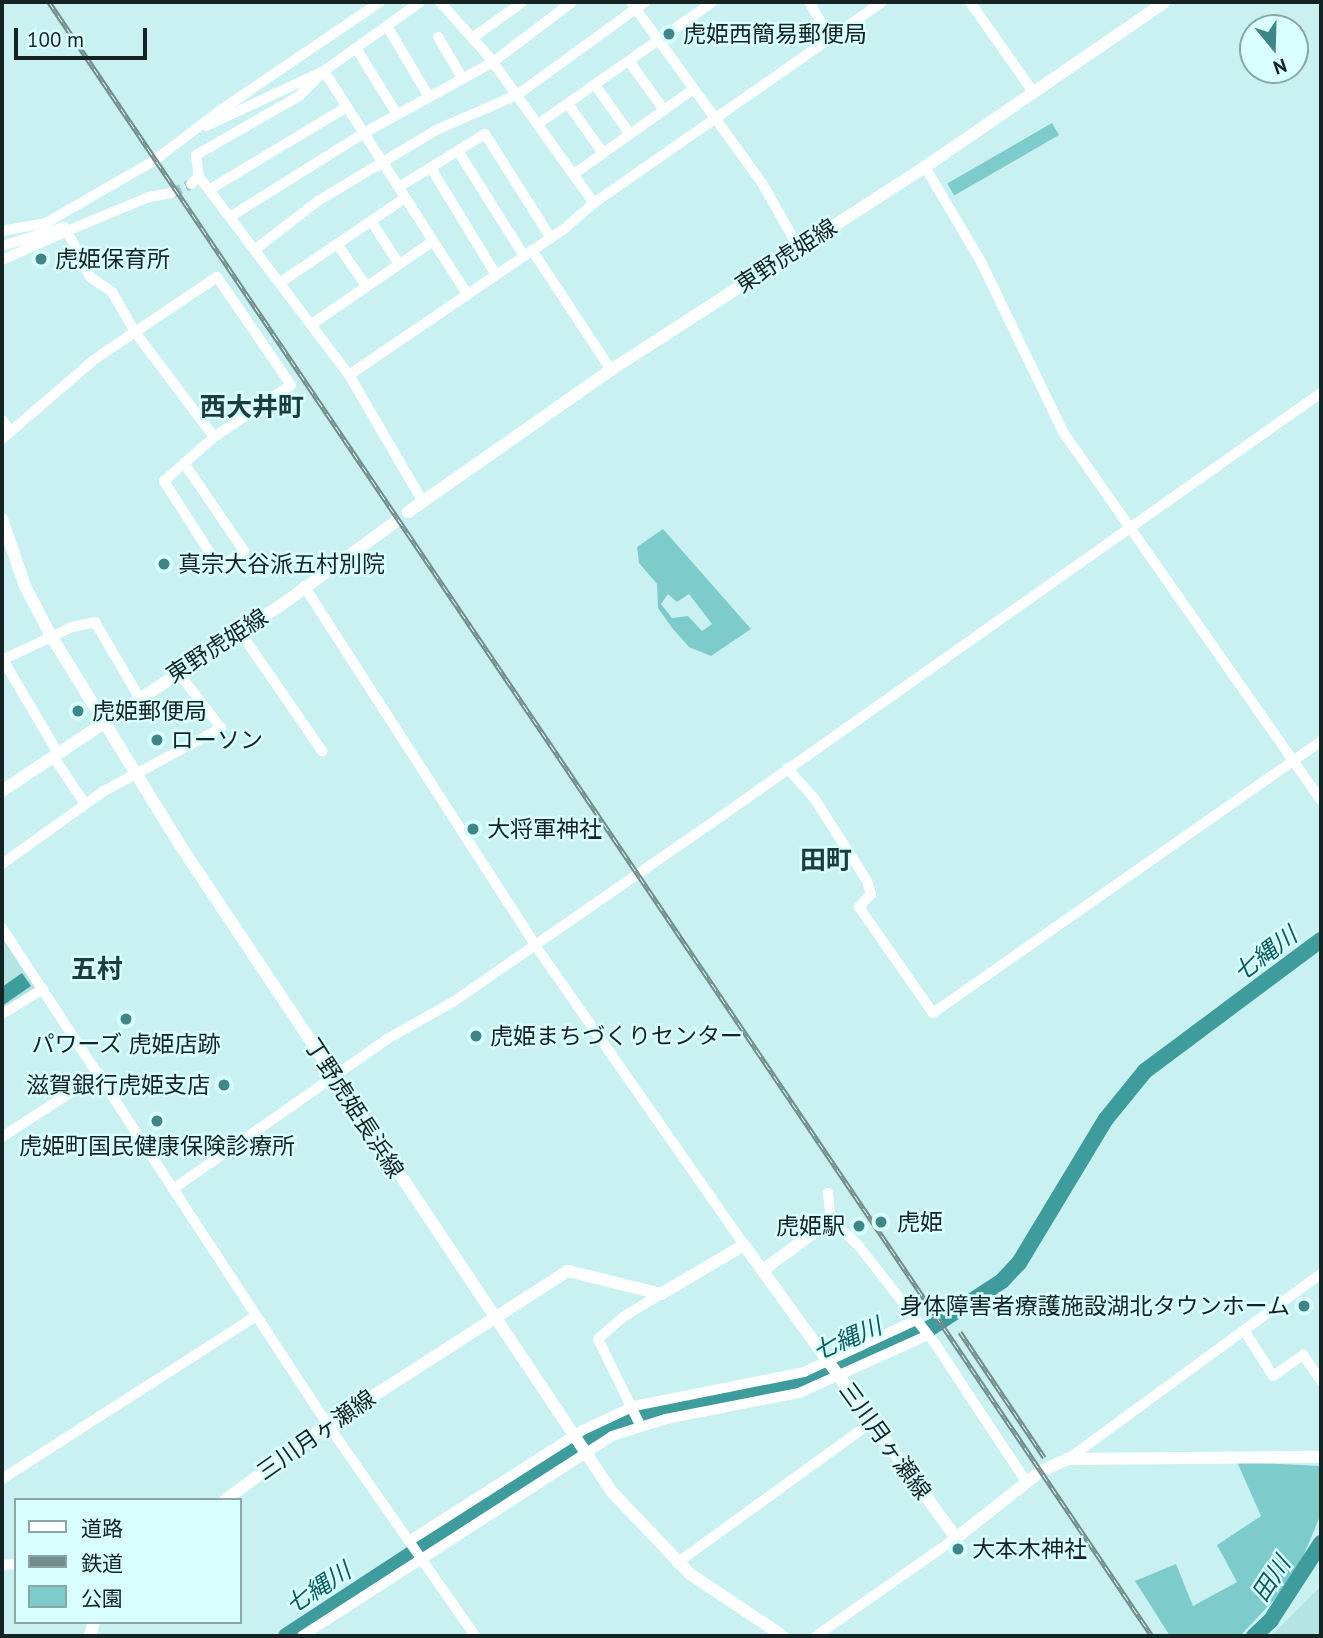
<!DOCTYPE html>
<meta charset="utf-8">
<style>
body{margin:0}
#map{position:relative;width:1323px;height:1638px;overflow:hidden;background:#caf1f1;font-family:"PT Sans","Noto Sans JP",sans-serif}
div>[style]{position:absolute}
.built>*{inset:0;background:#b5e4e4}
.green>*{inset:0;background:#7ecbcb;transform-origin:0 0}
.water>*{inset:0;background:#3f9c9d}
.river>*{height:16px;margin:-8px;padding:0 8px;transform-origin:8px;border-radius:8px;background:#3f9c9d}
.minor-tunnel>*{height:10px;margin-top:-5px;transform-origin:0;background:repeating-linear-gradient(90deg,#a6c8c8 0 10px,transparent 0 15px)}
.minor>*{height:10px;margin:-5px;padding:0 5px;transform-origin:5px;border-radius:5px;background:#fff}
.major>*{height:12px;margin:-6px;padding:0 6px;transform-origin:6px;border-radius:6px;background:#fff}
.rail>*{height:5px;margin-top:-2.5px;transform-origin:0;background:repeating-linear-gradient(90deg,#d8fefe 0 8px,#728c8c 0 16px);box-sizing:border-box;border-block:2px solid #728c8c}
.dots>*{width:19px;height:19px;translate:-50% -50%;box-sizing:border-box;border:4px solid #d8fefe;border-radius:50%}
span{translate:-50% -50%;white-space:nowrap;text-align:center;line-height:1.15;-webkit-text-stroke:5px #d8fefe;paint-order:stroke}
.poi-label{font-size:23px;color:#152323}
.left{translate:0 -50%;text-align:left}
.right{translate:-100% -50%;text-align:right}
.street-label{font-size:23px;color:#152323}
.water-label{font-size:24px;color:#095b5c;font-style:italic}
.quarter-label{font-size:26px;color:#1b3d3d;font-weight:700}
.frame{position:absolute;inset:0;border:4px solid #152323;pointer-events:none}
.legend{position:absolute;left:14px;top:1498px;width:228px;height:126px;box-sizing:border-box;background:#d8fefe;border:2px solid #8aa6a6;margin:0;padding:9px 12px;list-style:none;font-size:21px;color:#152323}
.legend li{display:flex;align-items:center;gap:14px;height:35px}
.legend b{width:35px;border:2px solid #8aa6a6}
.north{position:absolute;left:1239px;top:14px;width:70px;height:70px;box-sizing:border-box;background:#d8fefe;border:2px solid #8aa6a6;border-radius:50%;rotate:161deg;font-size:19px;font-weight:700;line-height:28px;text-align:center;color:#152323}
.north::after{content:'';display:block;margin:auto;width:24px;height:32px;background:#3e8687;clip-path:polygon(50% 0,100% 100%,50% 72%,0 100%)}
.scale{position:absolute;left:14px;top:28px;width:133px;height:32px;box-sizing:border-box;border:4px solid #152323;border-top:0;padding-left:9px;font-size:21px;line-height:24px;white-space:nowrap;color:#152323;-webkit-text-stroke:5px #d8fefe;paint-order:stroke}
</style>
<div id="map">
<div class="built">
<i style="clip-path:polygon(2px 938px,37px 987px,2px 1010px)"></i>
<i style="clip-path:polygon(1321px 1586px,1321px 1636px,1271px 1636px)"></i>
</div>
<div class="green">
<i style="left:1052px;top:123px;width:14px;height:121px;rotate:60deg"></i>
<i style="clip-path:polygon(evenodd,663px 529px,751px 629px,711px 656px,689px 647px,673px 629px,658px 608px,657px 584px,639px 563px,637px 547px,663px 529px,668px 594px,677px 602px,689px 594px,712px 624px,702px 631px,688px 616px,672px 618px,661px 604px,668px 594px)"></i>
<i style="clip-path:polygon(1237px 1462px,1321px 1466px,1321px 1514px,1302px 1559px,1274px 1600px,1240px 1636px,1170px 1636px,1135px 1581px,1176px 1564px,1193px 1606px,1237px 1582px,1217px 1545px,1261px 1516px)"></i>
</div>
<div class="water">
<i style="clip-path:polygon(22px 973px,31px 986px,2px 1006px,2px 987px)"></i>
</div>
<div class="river">
<i style="left:286px;top:1636px;width:373px;rotate:-33.2deg"></i>
<i style="left:598px;top:1432px;width:65px;rotate:-20.7deg"></i>
<i style="left:659px;top:1409px;width:151px;rotate:-11.1deg"></i>
<i style="left:807px;top:1380px;width:136px;rotate:-23deg"></i>
<i style="left:932px;top:1327px;width:84px;rotate:-33.3deg"></i>
<i style="left:1002px;top:1281px;width:25px;rotate:-47deg"></i>
<i style="left:1019px;top:1263px;width:168px;rotate:-58.9deg"></i>
<i style="left:1106px;top:1119px;width:62px;rotate:-50.9deg"></i>
<i style="left:1145px;top:1071px;width:219px;rotate:-36.7deg"></i>
<i style="left:1254px;top:1636px;width:23px;rotate:-43deg"></i>
<i style="left:1271px;top:1620px;width:92px;rotate:-57deg"></i>
</div>
<div class="minor-tunnel">
<i style="left:172px;top:193px;width:21px;rotate:-25deg"></i>
</div>
<div class="minor">
<i style="left:440px;top:2px;width:75px;rotate:48.2deg"></i>
<i style="left:490px;top:58px;width:178px;rotate:54.4deg"></i>
<i style="left:594px;top:203px;width:351px;rotate:-34.9deg"></i>
<i style="left:631px;top:2px;width:223px;rotate:54.1deg"></i>
<i style="left:762px;top:183px;width:75px;rotate:60.4deg"></i>
<i style="left:809px;top:2px;width:41px;rotate:59deg"></i>
<i style="left:970px;top:2px;width:111px;rotate:54.9deg"></i>
<i style="left:387px;top:26px;width:82px;rotate:59.4deg"></i>
<i style="left:438px;top:37px;width:49px;rotate:59.2deg"></i>
<i style="left:472px;top:38px;width:62px;rotate:-35.2deg"></i>
<i style="left:356px;top:48px;width:78px;rotate:58.2deg"></i>
<i style="left:629px;top:61px;width:60px;rotate:54.5deg"></i>
<i style="left:595px;top:85px;width:60px;rotate:54.5deg"></i>
<i style="left:568px;top:104px;width:60px;rotate:54.5deg"></i>
<i style="left:538px;top:124px;width:213px;rotate:-34.9deg"></i>
<i style="left:206px;top:126px;width:130px;rotate:-25deg"></i>
<i style="left:324px;top:71px;width:118px;rotate:-35.7deg"></i>
<i style="left:458px;top:151px;width:124px;rotate:57.8deg"></i>
<i style="left:925px;top:167px;width:108px;rotate:59.4deg"></i>
<i style="left:980px;top:260px;width:191px;rotate:64.2deg"></i>
<i style="left:1063px;top:432px;width:449px;rotate:55deg"></i>
<i style="left:431px;top:168px;width:125px;rotate:58.7deg"></i>
<i style="left:574px;top:174px;width:145px;rotate:-35.4deg"></i>
<i style="left:191px;top:184px;width:11px;rotate:-41deg"></i>
<i style="left:399px;top:187px;width:101px;rotate:-31.6deg"></i>
<i style="left:485px;top:134px;width:123px;rotate:57.6deg"></i>
<i style="left:212px;top:188px;width:157px;rotate:-31deg"></i>
<i style="left:233px;top:215px;width:155px;rotate:-32deg"></i>
<i style="left:364px;top:133px;width:147px;rotate:-28.8deg"></i>
<i style="left:493px;top:62px;width:99px;rotate:-37.2deg"></i>
<i style="left:371px;top:221px;width:51px;rotate:56.9deg"></i>
<i style="left:2px;top:231px;width:45px;rotate:-10.3deg"></i>
<i style="left:46px;top:223px;width:126px;rotate:-30deg"></i>
<i style="left:155px;top:160px;width:79px;rotate:-37.3deg"></i>
<i style="left:218px;top:112px;width:196px;rotate:-34.2deg"></i>
<i style="left:337px;top:244px;width:52px;rotate:55.1deg"></i>
<i style="left:2px;top:246px;width:65px;rotate:-17deg"></i>
<i style="left:64px;top:227px;width:5px;rotate:53deg"></i>
<i style="left:67px;top:231px;width:89px;rotate:-22.5deg"></i>
<i style="left:149px;top:197px;width:23px;rotate:-10deg"></i>
<i style="left:257px;top:248px;width:77px;rotate:-37.6deg"></i>
<i style="left:318px;top:201px;width:138px;rotate:-31deg"></i>
<i style="left:436px;top:130px;width:88px;rotate:-23.4deg"></i>
<i style="left:517px;top:95px;width:158px;rotate:-36deg"></i>
<i style="left:532px;top:250px;width:144px;rotate:56.6deg"></i>
<i style="left:2px;top:260px;width:71px;rotate:-24deg"></i>
<i style="left:67px;top:231px;width:51px;rotate:63.4deg"></i>
<i style="left:90px;top:277px;width:27px;rotate:34deg"></i>
<i style="left:112px;top:292px;width:46px;rotate:60.1deg"></i>
<i style="left:135px;top:332px;width:131px;rotate:53deg"></i>
<i style="left:214px;top:437px;width:93px;rotate:-34deg"></i>
<i style="left:291px;top:385px;width:131px;rotate:-124.4deg"></i>
<i style="left:217px;top:277px;width:99px;rotate:146.1deg"></i>
<i style="left:135px;top:332px;width:48px;rotate:146deg"></i>
<i style="left:95px;top:359px;width:123px;rotate:139.3deg"></i>
<i style="left:281px;top:282px;width:150px;rotate:-34.1deg"></i>
<i style="left:312px;top:324px;width:147px;rotate:-34.4deg"></i>
<i style="left:349px;top:375px;width:260px;rotate:-34.2deg"></i>
<i style="left:564px;top:229px;width:40px;rotate:-41deg"></i>
<i style="left:2px;top:420px;width:14px;rotate:51deg"></i>
<i style="left:184px;top:463px;width:107px;rotate:55.7deg"></i>
<i style="left:244px;top:551px;width:30px;rotate:147deg"></i>
<i style="left:219px;top:567px;width:102px;rotate:-122.6deg"></i>
<i style="left:164px;top:481px;width:67px;rotate:-41.3deg"></i>
<i style="left:423px;top:502px;width:147px;rotate:-120.2deg"></i>
<i style="left:349px;top:375px;width:248px;rotate:-127.1deg"></i>
<i style="left:199px;top:177px;width:22px;rotate:-98deg"></i>
<i style="left:196px;top:155px;width:119px;rotate:-29.8deg"></i>
<i style="left:299px;top:96px;width:35px;rotate:-45deg"></i>
<i style="left:324px;top:71px;width:265px;rotate:57.3deg"></i>
<i style="left:304px;top:586px;width:427px;rotate:57.2deg"></i>
<i style="left:535px;top:945px;width:366px;rotate:55.1deg"></i>
<i style="left:240px;top:632px;width:145px;rotate:55.4deg"></i>
<i style="left:2px;top:658px;width:110px;rotate:59.5deg"></i>
<i style="left:2px;top:660px;width:77px;rotate:-25.2deg"></i>
<i style="left:72px;top:627px;width:24px;rotate:-12deg"></i>
<i style="left:95px;top:622px;width:87px;rotate:59.6deg"></i>
<i style="left:53px;top:756px;width:58px;rotate:56.3deg"></i>
<i style="left:787px;top:768px;width:40px;rotate:48deg"></i>
<i style="left:814px;top:798px;width:98px;rotate:57.4deg"></i>
<i style="left:867px;top:881px;width:14px;rotate:73deg"></i>
<i style="left:871px;top:894px;width:18px;rotate:133deg"></i>
<i style="left:859px;top:907px;width:129px;rotate:55.1deg"></i>
<i style="left:933px;top:1013px;width:474px;rotate:-35deg"></i>
<i style="left:2px;top:864px;width:125px;rotate:-35.6deg"></i>
<i style="left:104px;top:791px;width:133px;rotate:-28.3deg"></i>
<i style="left:221px;top:728px;width:72px;rotate:-127.7deg"></i>
<i style="left:2px;top:928px;width:594px;rotate:56.74deg"></i>
<i style="left:328px;top:1425px;width:257px;rotate:55.1deg"></i>
<i style="left:2px;top:1014px;width:48px;rotate:-31.4deg"></i>
<i style="left:2px;top:1137px;width:116px;rotate:-33deg"></i>
<i style="left:173px;top:1189px;width:261px;rotate:-35deg"></i>
<i style="left:387px;top:1039px;width:76px;rotate:-29.3deg"></i>
<i style="left:453px;top:1002px;width:311px;rotate:-34.7deg"></i>
<i style="left:709px;top:825px;width:749px;rotate:-35.22deg"></i>
<i style="left:828px;top:1193px;width:27px;rotate:84deg"></i>
<i style="left:831px;top:1220px;width:37px;rotate:43deg"></i>
<i style="left:858px;top:1245px;width:127px;rotate:52deg"></i>
<i style="left:936px;top:1345px;width:165px;rotate:56.6deg"></i>
<i style="left:1244px;top:1330px;width:54px;rotate:57.8deg"></i>
<i style="left:1273px;top:1376px;width:37px;rotate:-35deg"></i>
<i style="left:1303px;top:1355px;width:32px;rotate:55deg"></i>
<i style="left:641px;top:1427px;width:98px;rotate:-116deg"></i>
<i style="left:598px;top:1339px;width:33px;rotate:-41deg"></i>
<i style="left:623px;top:1317px;width:44px;rotate:-31.2deg"></i>
<i style="left:1068px;top:1459px;width:313px;rotate:-36.2deg"></i>
<i style="left:2px;top:1479px;width:302px;rotate:-32.7deg"></i>
<i style="left:409px;top:1541px;width:206px;rotate:-32.5deg"></i>
<i style="left:583px;top:1430px;width:56px;rotate:-25.2deg"></i>
<i style="left:634px;top:1406px;width:173px;rotate:-11.3deg"></i>
<i style="left:804px;top:1372px;width:123px;rotate:-24.9deg"></i>
<i style="left:677px;top:1563px;width:241px;rotate:-35.9deg"></i>
<i style="left:2px;top:1565px;width:14px;rotate:-4deg"></i>
<i style="left:302px;top:1636px;width:369px;rotate:-32.8deg"></i>
<i style="left:612px;top:1436px;width:57px;rotate:-17.5deg"></i>
<i style="left:666px;top:1419px;width:136px;rotate:-11.1deg"></i>
<i style="left:799px;top:1393px;width:141px;rotate:-24.2deg"></i>
<i style="left:816px;top:1636px;width:171px;rotate:-35deg"></i>
</div>
<div class="major">
<i style="left:408px;top:512px;width:248px;rotate:-35deg"></i>
<i style="left:611px;top:370px;width:374px;rotate:-32.9deg"></i>
<i style="left:925px;top:167px;width:291px;rotate:-34.5deg"></i>
<i style="left:2px;top:519px;width:71px;rotate:71.1deg"></i>
<i style="left:25px;top:586px;width:56px;rotate:62.5deg"></i>
<i style="left:51px;top:636px;width:253px;rotate:58.3deg"></i>
<i style="left:184px;top:851px;width:771px;rotate:56.27deg"></i>
<i style="left:612px;top:1492px;width:113px;rotate:46.4deg"></i>
<i style="left:690px;top:1574px;width:112px;rotate:33.7deg"></i>
<i style="left:2px;top:791px;width:339px;rotate:-33.7deg"></i>
<i style="left:284px;top:603px;width:137px;rotate:-36.1deg"></i>
<i style="left:763px;top:1270px;width:84px;rotate:-36.3deg"></i>
<i style="left:225px;top:1500px;width:127px;rotate:-36.1deg"></i>
<i style="left:328px;top:1425px;width:285px;rotate:-32.7deg"></i>
<i style="left:568px;top:1271px;width:96px;rotate:13.9deg"></i>
<i style="left:661px;top:1294px;width:96px;rotate:-30.6deg"></i>
<i style="left:744px;top:1245px;width:362px;rotate:54.1deg"></i>
<i style="left:956px;top:1538px;width:108px;rotate:-38.2deg"></i>
<i style="left:1041px;top:1471px;width:30px;rotate:-24deg"></i>
<i style="left:1068px;top:1459px;width:253px;rotate:-0.5deg"></i>
<i style="left:90px;top:1636px;width:15px;rotate:-74deg"></i>
</div>
<div class="rail">
<i style="left:49px;top:2px;width:1971px;rotate:55.98deg"></i>
<i style="left:960px;top:1332px;width:151px;rotate:56.1deg"></i>
</div>
<div class="dots">
<i style="left:669px;top:34px;background:#3e8687"></i>
<i style="left:41px;top:259px;background:#3e8687"></i>
<i style="left:164px;top:564px;background:#3e8687"></i>
<i style="left:78px;top:711px;background:#3e8687"></i>
<i style="left:157px;top:740px;background:#3e8687"></i>
<i style="left:473px;top:829px;background:#3e8687"></i>
<i style="left:126px;top:1019px;background:#3e8687"></i>
<i style="left:476px;top:1036px;background:#3e8687"></i>
<i style="left:224px;top:1085px;background:#3e8687"></i>
<i style="left:157px;top:1121px;background:#3e8687"></i>
<i style="left:881px;top:1222px;background:#3e8687"></i>
<i style="left:859px;top:1226px;background:#3e8687"></i>
<i style="left:1304px;top:1306px;background:#3e8687"></i>
<i style="left:958px;top:1549px;background:#3e8687"></i>
</div>
<div class="poi-label">
<span class="left" style="left:683px;top:34px">虎姫西簡易郵便局</span>
<span class="left" style="left:55px;top:259px">虎姫保育所</span>
<span class="left" style="left:178px;top:564px">真宗大谷派五村別院</span>
<span class="left" style="left:92px;top:711px">虎姫郵便局</span>
<span class="left" style="left:171px;top:740px">ローソン</span>
<span class="left" style="left:487px;top:829px">大将軍神社</span>
<span class="left" style="left:490px;top:1036px">虎姫まちづくりセンター</span>
<span style="left:126px;top:1044px">パワーズ 虎姫店跡</span>
<span class="right" style="left:210px;top:1085px">滋賀銀行虎姫支店</span>
<span style="left:157px;top:1146px">虎姫町国民健康保険診療所</span>
<span class="left" style="left:897px;top:1222px">虎姫</span>
<span class="right" style="left:845px;top:1226px">虎姫駅</span>
<span class="right" style="left:1290px;top:1306px">身体障害者療護施設湖北タウンホーム</span>
<span class="left" style="left:972px;top:1549px">大本木神社</span>
</div>
<div class="street-label">
<span style="left:786px;top:256px;rotate:-33deg">東野虎姫線</span>
<span style="left:217px;top:646px;rotate:-33deg">東野虎姫線</span>
<span style="left:354px;top:1108px;rotate:57deg">丁野虎姫長浜線</span>
<span style="left:316px;top:1435px;rotate:-35deg">三川月ヶ瀬線</span>
<span style="left:885px;top:1441px;rotate:54deg">三川月ヶ瀬線</span>
</div>
<div class="water-label">
<span style="left:1265px;top:954px;rotate:-37deg">七縄川</span>
<span style="left:847px;top:1339px;rotate:-23deg">七縄川</span>
<span style="left:1271px;top:1579px;rotate:-57deg">田川</span>
<span style="left:318px;top:1588px;rotate:-33deg">七縄川</span>
</div>
<div class="quarter-label">
<span style="left:252px;top:407px">西大井町</span>
<span style="left:826px;top:860px">田町</span>
<span style="left:97px;top:969px">五村</span>
</div>
<div class="frame"></div>
<ul class="legend">
<li><b style="height:9px;background:#fff"></b>道路</li>
<li><b style="height:9px;background:#728c8c"></b>鉄道</li>
<li><b style="height:19px;background:#7ecbcb"></b>公園</li>
</ul>
<div class="north">N</div>
<div class="scale">100 m</div>
</div>
